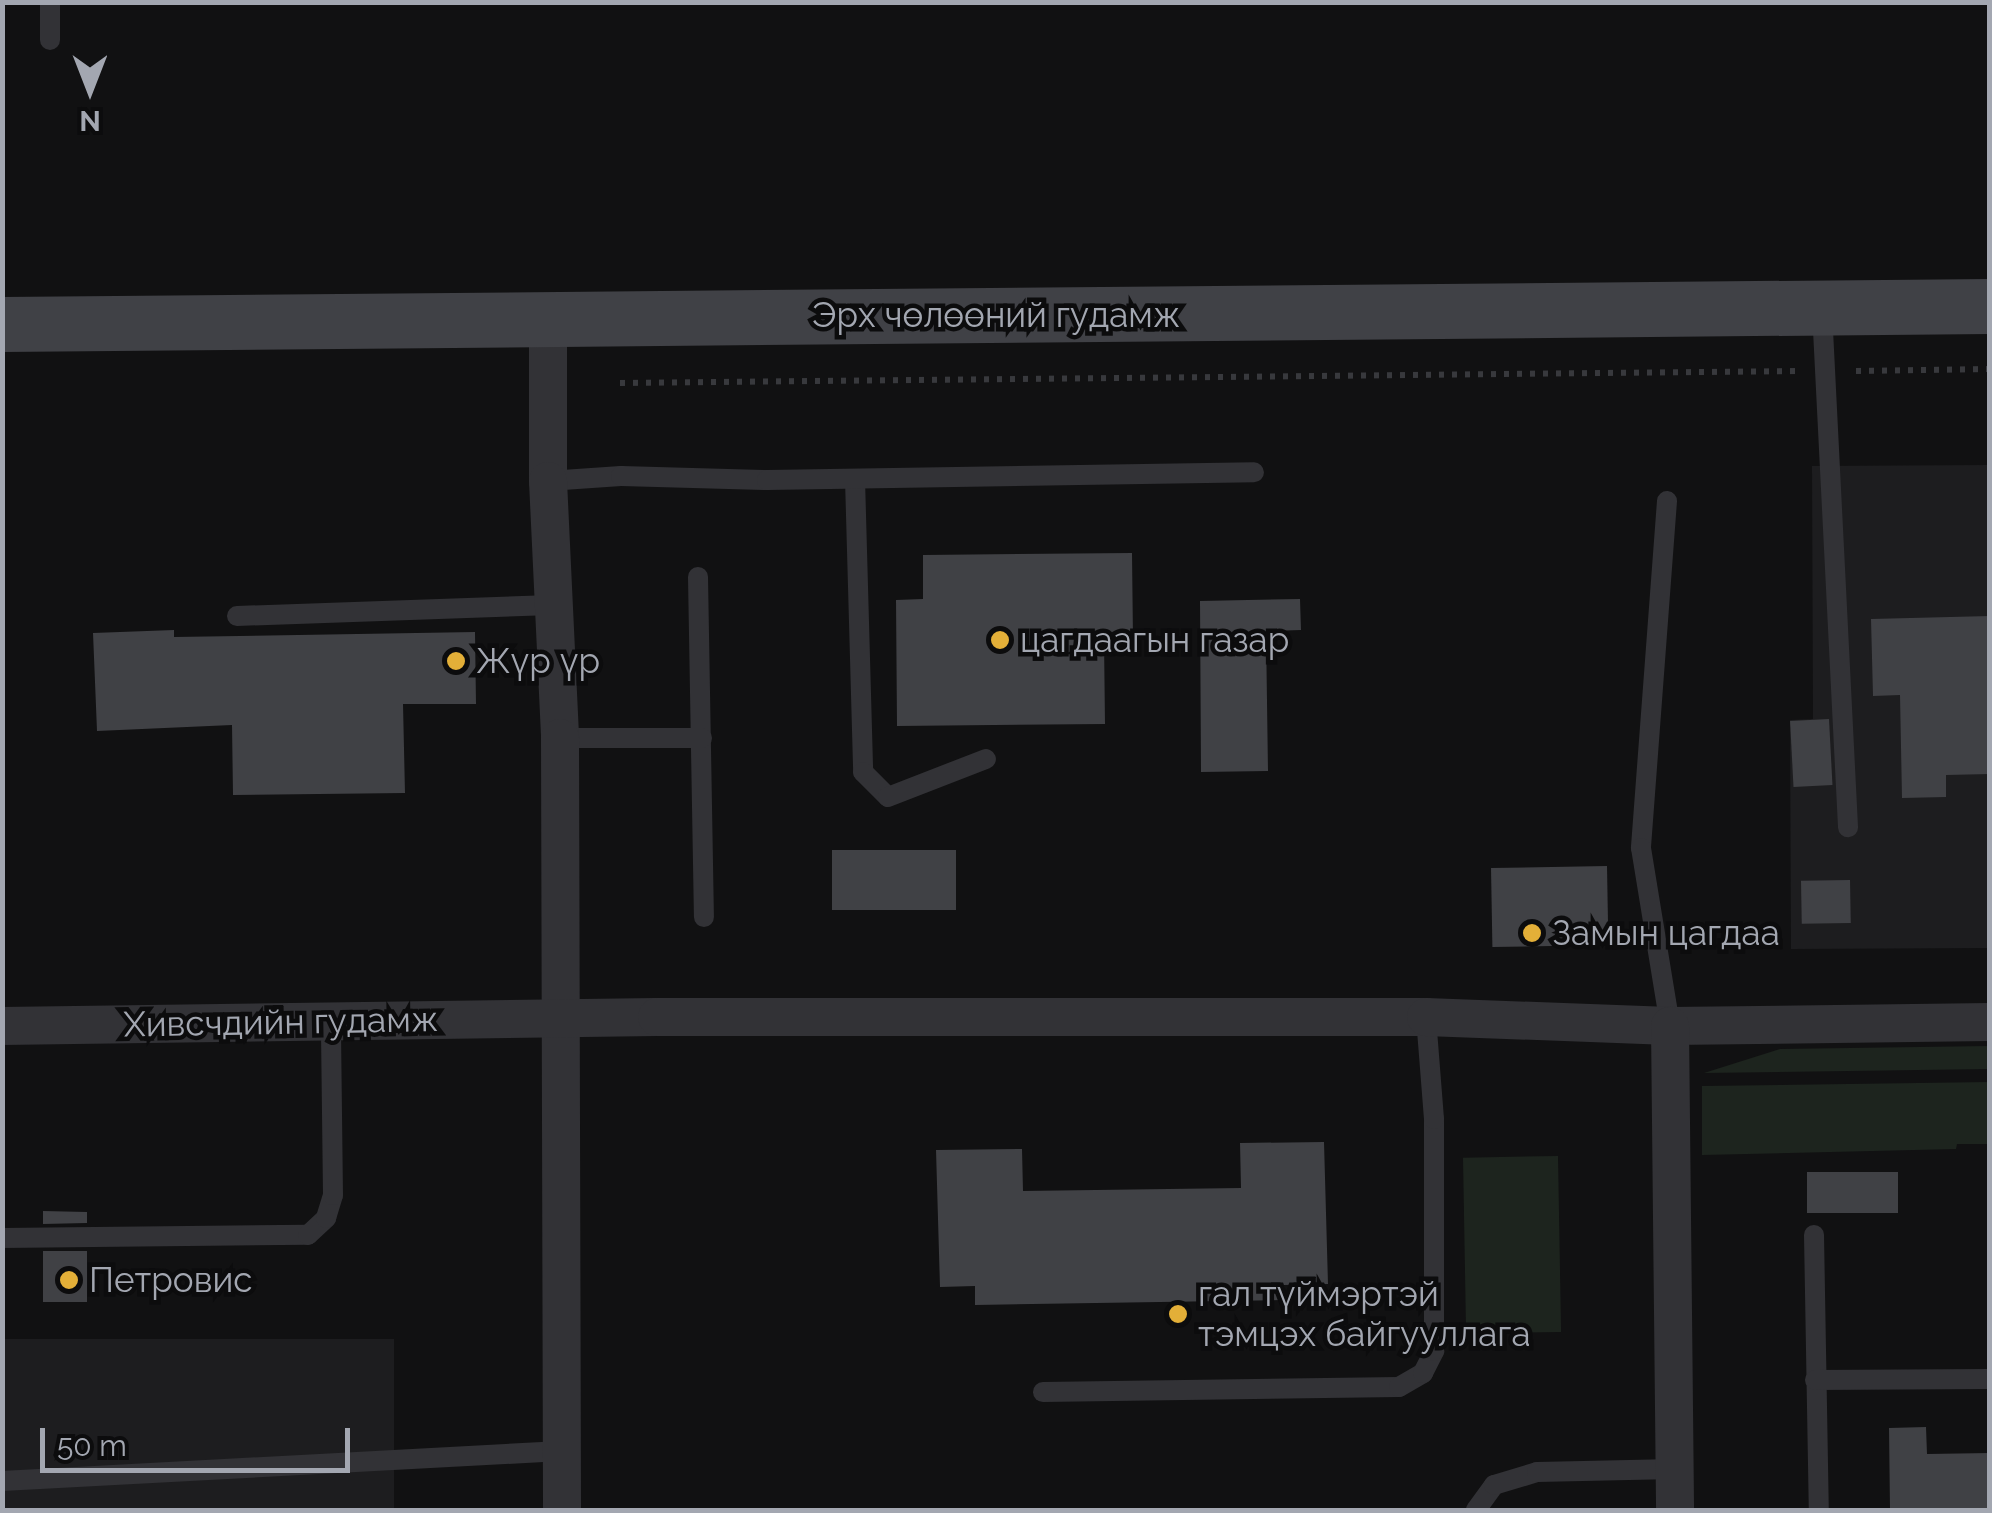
<!DOCTYPE html>
<meta charset="utf-8">
<style>
body{margin:0}
#map{position:relative;width:1992px;height:1513px;overflow:hidden;background:#111112;font-family:Raleway,sans-serif}
div>[style]{position:absolute}
.built>*{inset:0;background:#1d1d1f;transform-origin:0 0}
.green>*{inset:0;background:#1d241e;transform-origin:0 0}
.building>*{inset:0;background:#404145;transform-origin:0 0}
.path>*{height:6px;margin-top:-3px;transform-origin:0;background:repeating-linear-gradient(90deg,#38393d 0 5px,transparent 0 13px)}
.service>*{height:20px;margin:-10px;padding:0 10px;transform-origin:10px;border-radius:10px;background:#323236}
.minor>*{height:38px;margin:-19px;padding:0 19px;transform-origin:19px;border-radius:19px;background:#323236}
.secondary>*{height:55px;margin:-27.5px;padding:0 27.5px;transform-origin:27.5px;border-radius:27.5px;background:#404146}
.dots>*{width:28px;height:28px;translate:-50% -50%;box-sizing:border-box;border:5px solid #0c0c0d;border-radius:50%}
span{translate:-50% -50%;white-space:nowrap;text-align:center;line-height:1.15;-webkit-text-stroke:9px #0c0c0d;paint-order:stroke}
.street-label{font-size:35px;color:#a3a7b1}
.poi-label{font-size:35px;color:#a3a7b1}
.left{translate:0 -50%;text-align:left}
.frame{position:absolute;inset:0;border:5px solid #a3a7b1;pointer-events:none}
.north{position:absolute;left:40px;top:40px;width:100px;height:100px;-webkit-text-stroke:8px #0c0c0d;paint-order:stroke;rotate:180deg;font-size:28px;font-weight:700;line-height:40px;text-align:center;color:#a3a7b1}
.north::after{content:'';display:block;margin:auto;width:35px;height:45px;background:#a3a7b1;clip-path:polygon(50% 0,100% 100%,50% 72%,0 100%)}
.scale{position:absolute;left:40px;top:1428px;width:310px;height:45px;box-sizing:border-box;border:5px solid #a3a7b1;border-top:0;padding-left:12px;font-size:30px;line-height:35px;white-space:nowrap;color:#a3a7b1;-webkit-text-stroke:8px #0c0c0d;paint-order:stroke}
</style>
<div id="map">
<div class="built">
<i style="clip-path:polygon(1989px 465px,1989px 948px,1791px 949px,1790px 720px,1813px 719px,1812px 466px)"></i>
<i style="left:3px;top:1339px;width:391px;height:171px"></i>
</div>
<div class="green">
<i style="clip-path:polygon(1989px 1046px,1989px 1069px,1704px 1073px,1780px 1049px)"></i>
<i style="clip-path:polygon(1989px 1082px,1989px 1144px,1957px 1144px,1956px 1149px,1702px 1155px,1702px 1086px)"></i>
<i style="left:1558px;top:1156px;width:176px;height:95px;rotate:89deg"></i>
</div>
<div class="building">
<i style="clip-path:polygon(1132px 553px,1133px 639px,1104px 639px,1105px 724px,897px 726px,896px 600px,923px 599px,923px 555px)"></i>
<i style="clip-path:polygon(1300px 599px,1301px 630px,1266px 631px,1268px 771px,1201px 772px,1200px 601px)"></i>
<i style="clip-path:polygon(1990px 616px,1990px 774px,1946px 775px,1946px 797px,1902px 798px,1900px 695px,1873px 696px,1871px 619px)"></i>
<i style="clip-path:polygon(174px 630px,174px 637px,475px 632px,476px 704px,403px 704px,405px 793px,233px 795px,232px 725px,97px 731px,93px 633px)"></i>
<i style="left:1829px;top:719px;width:66px;height:39px;rotate:87deg"></i>
<i style="left:956px;top:850px;width:60px;height:124px;rotate:90deg"></i>
<i style="left:1607px;top:866px;width:79px;height:116px;rotate:89deg"></i>
<i style="left:1850px;top:880px;width:43px;height:49px;rotate:89deg"></i>
<i style="clip-path:polygon(1324px 1142px,1328px 1284px,1284px 1285px,1285px 1300px,975px 1305px,975px 1286px,940px 1287px,936px 1150px,1022px 1149px,1023px 1191px,1241px 1188px,1240px 1143px)"></i>
<i style="left:1807px;top:1172px;width:91px;height:41px"></i>
<i style="clip-path:polygon(43px 1211px,87px 1212px,87px 1223px,43px 1224px)"></i>
<i style="left:43px;top:1251px;width:44px;height:51px"></i>
<i style="clip-path:polygon(1926px 1427px,1927px 1454px,1990px 1453px,1990px 1510px,1890px 1510px,1889px 1428px)"></i>
</div>
<div class="path">
<i style="left:1856px;top:371px;width:134px;rotate:-0.9deg"></i>
<i style="left:620px;top:383px;width:1178px;rotate:-0.58deg"></i>
</div>
<div class="service">
<i style="left:50px;top:2px;width:38px;rotate:90deg"></i>
<i style="left:1822px;top:310px;width:518px;rotate:87.12deg"></i>
<i style="left:855px;top:479px;width:293px;rotate:88.4deg"></i>
<i style="left:863px;top:772px;width:35px;rotate:45deg"></i>
<i style="left:888px;top:797px;width:105px;rotate:-21.2deg"></i>
<i style="left:548px;top:481px;width:73px;rotate:-3.9deg"></i>
<i style="left:621px;top:476px;width:146px;rotate:1.6deg"></i>
<i style="left:767px;top:480px;width:487px;rotate:-0.9deg"></i>
<i style="left:1667px;top:501px;width:348px;rotate:94.3deg"></i>
<i style="left:1641px;top:848px;width:180px;rotate:80.7deg"></i>
<i style="left:698px;top:577px;width:340px;rotate:89deg"></i>
<i style="left:237px;top:616px;width:315px;rotate:-2deg"></i>
<i style="left:560px;top:738px;width:142px"></i>
<i style="left:1814px;top:1235px;width:275px;rotate:89deg"></i>
<i style="left:2px;top:1238px;width:306px;rotate:-0.6deg"></i>
<i style="left:308px;top:1235px;width:25px;rotate:-43deg"></i>
<i style="left:326px;top:1218px;width:24px;rotate:-73deg"></i>
<i style="left:333px;top:1195px;width:175px;rotate:-90.7deg"></i>
<i style="left:1815px;top:1380px;width:175px;rotate:-0.3deg"></i>
<i style="left:1043px;top:1392px;width:356px;rotate:-0.8deg"></i>
<i style="left:1399px;top:1387px;width:28px;rotate:-30deg"></i>
<i style="left:1423px;top:1373px;width:25px;rotate:-63deg"></i>
<i style="left:1434px;top:1351px;width:232px;rotate:-90deg"></i>
<i style="left:1434px;top:1119px;width:102px;rotate:-94.5deg"></i>
<i style="left:2px;top:1481px;width:560px;rotate:-3.07deg"></i>
<i style="left:1476px;top:1510px;width:31px;rotate:-54deg"></i>
<i style="left:1494px;top:1485px;width:45px;rotate:-16.8deg"></i>
<i style="left:1537px;top:1472px;width:138px;rotate:-1.2deg"></i>
</div>
<div class="minor">
<i style="left:548px;top:319px;width:162px;rotate:90deg"></i>
<i style="left:548px;top:481px;width:257px;rotate:87.3deg"></i>
<i style="left:560px;top:738px;width:772px;rotate:89.85deg"></i>
<i style="left:2px;top:1026px;width:655px;rotate:-0.79deg"></i>
<i style="left:657px;top:1017px;width:769px"></i>
<i style="left:1426px;top:1017px;width:244px;rotate:2.1deg"></i>
<i style="left:1670px;top:1026px;width:320px;rotate:-0.7deg"></i>
<i style="left:1670px;top:1026px;width:484px;rotate:89.4deg"></i>
</div>
<div class="secondary">
<i style="left:2px;top:324px;width:1988px;rotate:-0.52deg"></i>
</div>
<div class="dots">
<i style="left:1000px;top:640px;background:#e3af38"></i>
<i style="left:456px;top:661px;background:#e3af38"></i>
<i style="left:1532px;top:933px;background:#e3af38"></i>
<i style="left:69px;top:1280px;background:#e3af38"></i>
<i style="left:1178px;top:1314px;background:#e3af38"></i>
</div>
<div class="street-label">
<span style="left:996px;top:315px">Эрх чөлөөний гудамж</span>
<span style="left:281px;top:1022px;rotate:-1deg">Хивсчдийн гудамж</span>
</div>
<div class="poi-label">
<span class="left" style="left:1020px;top:640px">цагдаагын газар</span>
<span class="left" style="left:476px;top:661px">Жүр үр</span>
<span class="left" style="left:1552px;top:933px">Замын цагдаа</span>
<span class="left" style="left:89px;top:1280px">Петровис</span>
<span class="left" style="left:1198px;top:1314px">гал түймэртэй<br>тэмцэх байгууллага</span>
</div>
<div class="frame"></div>
<div class="north">N</div>
<div class="scale">50 m</div>
</div>
